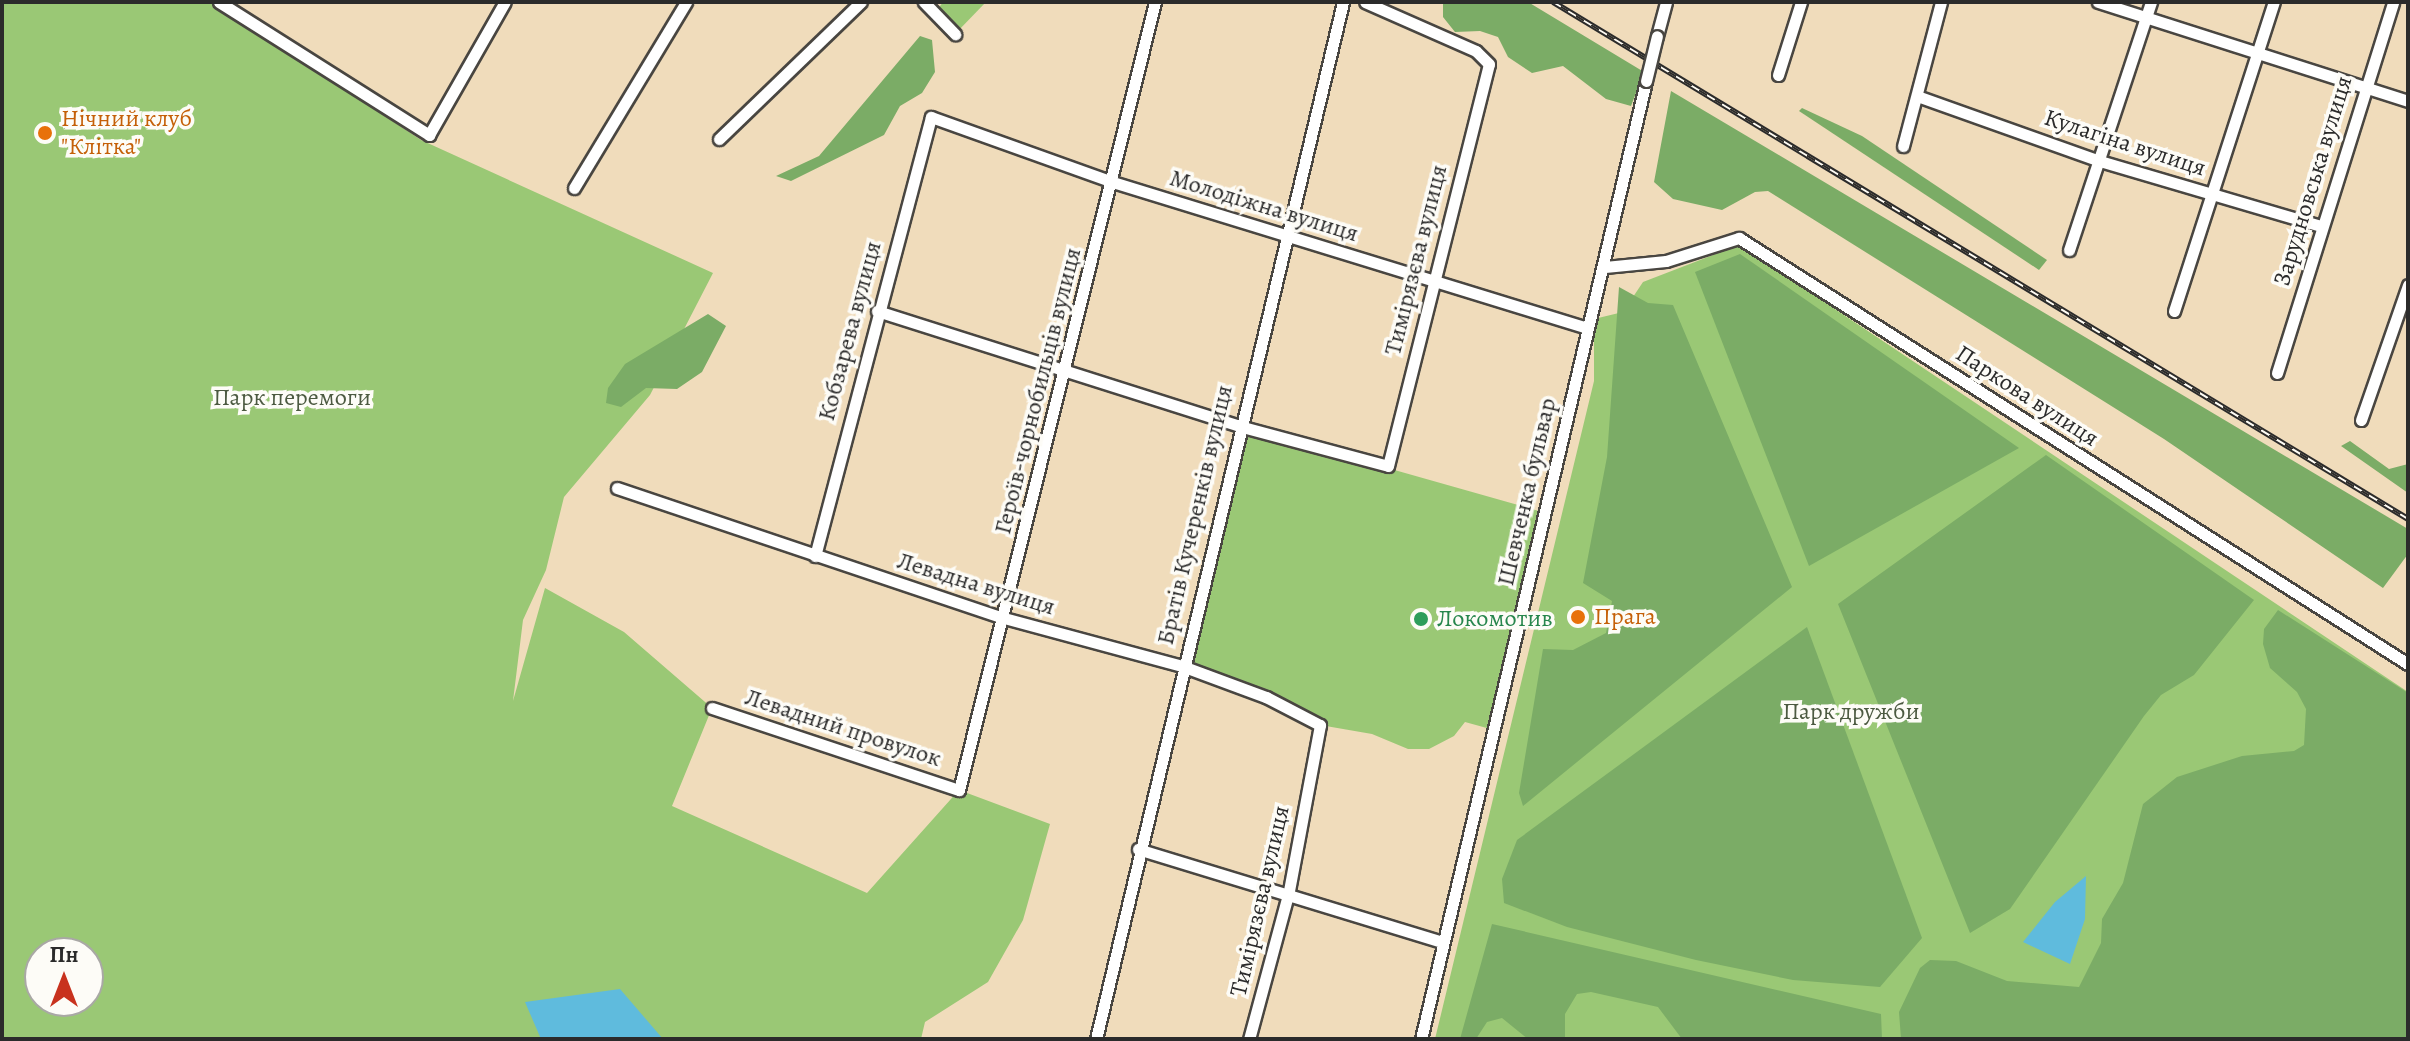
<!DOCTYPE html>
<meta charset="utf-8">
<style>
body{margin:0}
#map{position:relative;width:2410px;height:1041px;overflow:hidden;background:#f0dcbb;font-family:Alegreya,serif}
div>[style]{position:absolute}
.green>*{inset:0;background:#9ac875}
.forest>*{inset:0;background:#7bac66}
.water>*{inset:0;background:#5fbbdd}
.roads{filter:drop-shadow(2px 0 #494641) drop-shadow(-2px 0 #494641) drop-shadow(0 2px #494641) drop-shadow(0 -2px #494641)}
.minor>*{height:11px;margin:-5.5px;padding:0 5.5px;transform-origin:5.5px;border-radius:5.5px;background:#fff}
.rail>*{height:6px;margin-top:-3px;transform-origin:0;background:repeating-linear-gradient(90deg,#fdfcf7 0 9px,#2b2b2b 0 18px);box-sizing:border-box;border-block:2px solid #2b2b2b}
.bridges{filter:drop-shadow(2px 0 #494641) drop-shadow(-2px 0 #494641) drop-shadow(0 2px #494641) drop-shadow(0 -2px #494641)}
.minor-bridge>*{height:11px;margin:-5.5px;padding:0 5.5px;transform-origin:5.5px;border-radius:5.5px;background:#fff}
.dots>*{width:22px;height:22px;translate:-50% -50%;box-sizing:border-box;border:4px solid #fdfcf7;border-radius:50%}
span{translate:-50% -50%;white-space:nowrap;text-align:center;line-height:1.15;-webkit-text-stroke:7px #fdfcf7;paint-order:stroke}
.food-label{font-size:24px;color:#c56008}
.left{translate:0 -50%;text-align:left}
.street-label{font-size:24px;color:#2b2b2b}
.park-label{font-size:24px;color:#4c5a41}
.leisure-label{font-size:24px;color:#27864d}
.frame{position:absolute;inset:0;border:4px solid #2b2b2b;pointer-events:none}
.north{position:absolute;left:24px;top:937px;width:80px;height:80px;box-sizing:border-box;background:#fdfcf7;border:2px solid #a9a8a5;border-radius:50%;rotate:0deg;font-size:22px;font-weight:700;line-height:32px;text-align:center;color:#2b2b2b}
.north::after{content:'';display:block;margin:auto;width:28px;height:36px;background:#c8321e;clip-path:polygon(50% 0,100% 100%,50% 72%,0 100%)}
</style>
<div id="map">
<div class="green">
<i style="clip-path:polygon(evenodd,2px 2px,214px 2px,421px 140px,713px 273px,650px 395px,564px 497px,546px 570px,523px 620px,513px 701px,545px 588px,624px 632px,712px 708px,672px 806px,867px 893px,959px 790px,1050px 824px,1023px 920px,988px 982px,925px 1022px,921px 1039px,2px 1039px,2px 2px,40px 953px,88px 953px,88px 1001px,40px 1001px,40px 953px)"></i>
<i style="clip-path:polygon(943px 2px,986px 2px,955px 34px,935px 13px)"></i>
<i style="clip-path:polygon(1739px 245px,2408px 692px,2408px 1039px,1435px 1039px,1594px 381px,1594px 319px,1623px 312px,1643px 282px)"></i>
<i style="clip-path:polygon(1239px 426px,1546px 513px,1494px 730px,1465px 722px,1454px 736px,1429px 749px,1408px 749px,1372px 734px,1320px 725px,1182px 666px)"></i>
</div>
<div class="forest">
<i style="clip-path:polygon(1443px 2px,1528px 2px,1644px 72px,1631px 106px,1606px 99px,1563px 66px,1532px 73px,1508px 57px,1498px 37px,1480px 31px,1455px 32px,1443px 17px)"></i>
<i style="clip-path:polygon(920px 36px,932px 40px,935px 72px,922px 93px,900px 106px,884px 135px,791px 181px,776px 176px,819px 156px)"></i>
<i style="clip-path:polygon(1671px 91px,2408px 529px,2408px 554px,2383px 588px,2164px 439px,1768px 191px,1755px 192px,1722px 210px,1673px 199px,1654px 182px)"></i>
<i style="clip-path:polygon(1802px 108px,1862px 136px,2047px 260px,2039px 270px,1799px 111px)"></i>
<i style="clip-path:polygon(1740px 254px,2019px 448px,1809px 566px,1695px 272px)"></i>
<i style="clip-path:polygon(1619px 287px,1648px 303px,1673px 305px,1792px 587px,1523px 806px,1519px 793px,1543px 649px,1573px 650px,1606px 633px,1612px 601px,1583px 583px,1607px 457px)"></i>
<i style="clip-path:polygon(708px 314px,726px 326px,702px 372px,677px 389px,646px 388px,621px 407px,606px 403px,608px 388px,625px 364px)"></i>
<i style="clip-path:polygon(2350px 441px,2389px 469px,2408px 464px,2408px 493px,2341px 446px)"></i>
<i style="clip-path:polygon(2046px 455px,2254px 600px,2194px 675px,2161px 695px,2144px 716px,2010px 909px,1970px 933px,1838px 604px)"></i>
<i style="clip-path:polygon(2278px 610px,2408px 693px,2408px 1039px,1901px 1039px,1899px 1012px,1920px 968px,1930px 960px,1956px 961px,2007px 981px,2079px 987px,2101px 943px,2102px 919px,2123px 883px,2143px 804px,2177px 777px,2242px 756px,2294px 751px,2304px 745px,2306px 709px,2297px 692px,2270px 668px,2263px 644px,2264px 629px)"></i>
<i style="clip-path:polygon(1807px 627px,1922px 938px,1880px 987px,1793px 980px,1696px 960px,1567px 927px,1504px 903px,1502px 879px,1517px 840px)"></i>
<i style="clip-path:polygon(1492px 924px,1881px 1014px,1882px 1039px,1682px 1039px,1658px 1007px,1591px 992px,1577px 994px,1565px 1014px,1565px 1039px,1528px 1039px,1502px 1018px,1487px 1022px,1476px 1039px,1460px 1039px)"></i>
</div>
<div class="water">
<i style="clip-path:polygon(2086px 876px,2085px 919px,2070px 964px,2023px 942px,2055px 902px)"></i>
<i style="clip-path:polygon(620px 989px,663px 1039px,541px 1039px,525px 1002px)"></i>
</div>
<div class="roads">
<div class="minor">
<i style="left:219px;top:2px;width:249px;rotate:32.3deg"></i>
<i style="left:429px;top:135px;width:153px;rotate:-60.3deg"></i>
<i style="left:924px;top:2px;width:45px;rotate:45.9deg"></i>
<i style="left:2098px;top:2px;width:325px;rotate:17.7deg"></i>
<i style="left:1657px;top:36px;width:35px;rotate:-75deg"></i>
<i style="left:1778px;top:75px;width:77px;rotate:-72.5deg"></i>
<i style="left:1917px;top:96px;width:194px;rotate:19.6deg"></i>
<i style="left:2100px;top:161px;width:230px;rotate:16.4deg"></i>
<i style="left:719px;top:139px;width:197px;rotate:-44deg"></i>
<i style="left:1903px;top:146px;width:149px;rotate:-75.2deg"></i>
<i style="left:574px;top:188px;width:217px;rotate:-58.9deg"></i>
<i style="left:2069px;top:250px;width:261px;rotate:-71.7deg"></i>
<i style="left:1605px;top:267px;width:61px;rotate:-5.6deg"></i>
<i style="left:1666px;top:261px;width:77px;rotate:-17.5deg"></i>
<i style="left:1739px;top:238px;width:793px;rotate:32.49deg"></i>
<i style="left:877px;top:311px;width:380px;rotate:17.6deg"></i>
<i style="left:1239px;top:426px;width:154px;rotate:15deg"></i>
<i style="left:1388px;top:466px;width:414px;rotate:-75.9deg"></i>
<i style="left:1489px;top:64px;width:18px;rotate:-135deg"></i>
<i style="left:1476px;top:51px;width:121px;rotate:-156.2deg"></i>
<i style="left:2174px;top:311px;width:325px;rotate:-72.1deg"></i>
<i style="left:2277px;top:373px;width:389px;rotate:-72.6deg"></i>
<i style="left:2361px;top:420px;width:143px;rotate:-70.8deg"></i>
<i style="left:617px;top:488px;width:408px;rotate:18.6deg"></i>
<i style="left:1004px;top:618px;width:184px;rotate:15.1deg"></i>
<i style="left:1182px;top:666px;width:90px;rotate:20.3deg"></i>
<i style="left:1266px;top:697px;width:61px;rotate:27.4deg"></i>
<i style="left:1320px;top:725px;width:169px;rotate:100.6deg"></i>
<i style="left:1289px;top:891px;width:153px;rotate:105.1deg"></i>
<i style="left:815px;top:556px;width:454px;rotate:-75.2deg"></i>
<i style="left:931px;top:117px;width:193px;rotate:19.7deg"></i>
<i style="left:1113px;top:182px;width:496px;rotate:17.1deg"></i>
<i style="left:712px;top:708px;width:260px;rotate:18.4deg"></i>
<i style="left:959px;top:790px;width:812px;rotate:-76.03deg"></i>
<i style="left:1138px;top:849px;width:319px;rotate:17deg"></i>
<i style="left:1096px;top:1039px;width:1066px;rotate:-76.6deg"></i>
<i style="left:1421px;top:1039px;width:984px;rotate:-76.78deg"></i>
</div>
</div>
<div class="rail">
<i style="left:1553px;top:2px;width:999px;rotate:31.16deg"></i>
</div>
<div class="bridges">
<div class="minor-bridge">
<i style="left:1646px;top:81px;width:46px;rotate:-76.3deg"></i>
</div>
</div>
<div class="dots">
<i style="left:45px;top:133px;background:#e8710a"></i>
<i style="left:1578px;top:617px;background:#e8710a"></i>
<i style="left:1421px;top:619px;background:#2e9e5b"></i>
</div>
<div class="food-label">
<span class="left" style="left:61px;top:133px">Нічний клуб<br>"Клітка"</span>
<span class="left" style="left:1594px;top:617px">Прага</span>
</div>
<div class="street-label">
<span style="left:2125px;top:143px;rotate:18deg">Кулагіна вулиця</span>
<span style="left:2313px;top:181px;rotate:-73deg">Зарудновська вулиця</span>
<span style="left:1264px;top:206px;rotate:17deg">Молодіжна вулиця</span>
<span style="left:1416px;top:260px;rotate:-76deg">Тимірязєва вулиця</span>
<span style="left:850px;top:331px;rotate:-75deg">Кобзарева вулиця</span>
<span style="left:1038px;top:391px;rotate:-76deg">Героїв-чорнобильців вулиця</span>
<span style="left:2027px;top:396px;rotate:33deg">Паркова вулиця</span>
<span style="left:1527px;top:492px;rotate:-77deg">Шевченка бульвар</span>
<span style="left:1195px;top:515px;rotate:-77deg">Братів Кучеренків вулиця</span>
<span style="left:976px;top:584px;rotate:17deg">Левадна вулиця</span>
<span style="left:843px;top:728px;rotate:18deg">Левадний провулок</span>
<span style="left:1260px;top:901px;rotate:-77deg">Тимірязєва вулиця</span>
</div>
<div class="park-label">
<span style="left:292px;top:398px">Парк перемоги</span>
<span style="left:1851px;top:712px">Парк дружби</span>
</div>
<div class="leisure-label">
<span class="left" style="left:1437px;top:619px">Локомотив</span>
</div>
<div class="frame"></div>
<div class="north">Пн</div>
</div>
